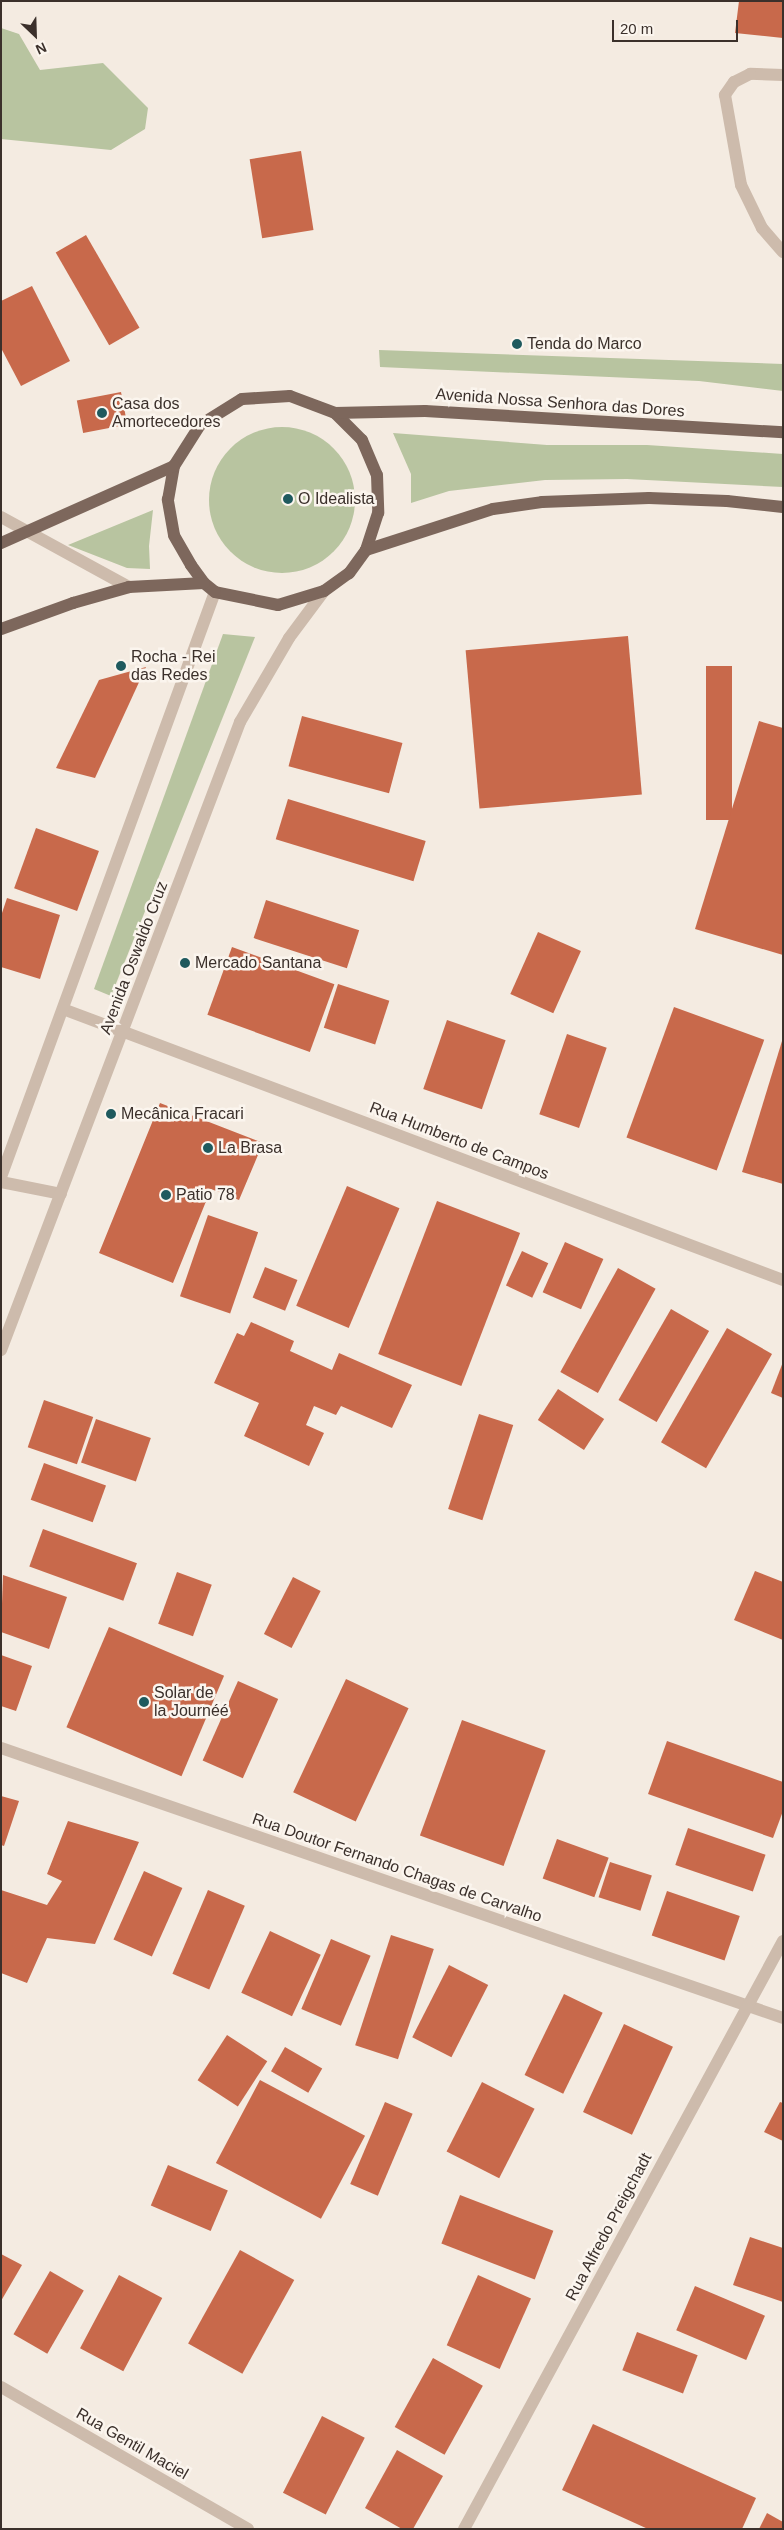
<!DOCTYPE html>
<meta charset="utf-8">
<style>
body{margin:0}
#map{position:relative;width:784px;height:2530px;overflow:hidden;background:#f4ebe1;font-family:Helvetica,sans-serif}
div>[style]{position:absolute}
.green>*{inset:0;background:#b8c4a0}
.round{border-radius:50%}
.building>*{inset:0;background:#c8694b;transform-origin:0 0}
.service>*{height:12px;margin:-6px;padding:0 6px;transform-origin:6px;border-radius:6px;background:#cdbbac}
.minor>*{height:12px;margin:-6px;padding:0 6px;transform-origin:6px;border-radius:6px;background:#cdbbac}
.tertiary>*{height:12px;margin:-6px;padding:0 6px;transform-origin:6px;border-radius:6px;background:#cdbbac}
.primary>*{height:12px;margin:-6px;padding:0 6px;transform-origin:6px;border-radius:6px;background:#7d675c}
.dots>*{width:14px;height:14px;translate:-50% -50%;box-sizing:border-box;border:2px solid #fbf5ee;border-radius:50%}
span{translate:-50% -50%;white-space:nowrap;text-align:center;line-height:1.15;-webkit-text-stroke:5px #fbf5ee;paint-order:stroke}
.poi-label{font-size:16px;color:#3b302b}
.left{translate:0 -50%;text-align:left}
.street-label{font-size:16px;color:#3b302b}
.frame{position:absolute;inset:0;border:2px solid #3b302b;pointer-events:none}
.north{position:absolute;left:10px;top:10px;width:50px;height:50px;-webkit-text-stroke:4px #fbf5ee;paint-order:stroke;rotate:156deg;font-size:14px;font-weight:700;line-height:20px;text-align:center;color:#3b302b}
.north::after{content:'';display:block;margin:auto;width:18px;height:22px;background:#3b302b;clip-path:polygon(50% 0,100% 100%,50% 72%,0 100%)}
.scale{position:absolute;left:612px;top:20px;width:126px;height:22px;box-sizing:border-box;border:2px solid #3b302b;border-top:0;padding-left:6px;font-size:15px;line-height:18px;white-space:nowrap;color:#3b302b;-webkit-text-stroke:4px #fbf5ee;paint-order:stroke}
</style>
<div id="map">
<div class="green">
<i style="clip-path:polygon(1px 28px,19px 34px,40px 70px,103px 63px,148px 108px,145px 129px,111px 150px,1px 139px)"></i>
<i style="clip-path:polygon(379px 350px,783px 364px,783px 391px,699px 381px,380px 367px)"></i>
<i class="round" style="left:209px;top:427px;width:146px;height:146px"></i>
<i style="clip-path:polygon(393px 433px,547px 445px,647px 445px,783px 454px,783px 487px,627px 479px,545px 480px,449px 491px,411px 503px,411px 474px)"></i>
<i style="clip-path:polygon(153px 510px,149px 546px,150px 569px,127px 568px,68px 545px)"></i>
<i style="clip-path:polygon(223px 634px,255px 637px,111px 996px,94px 989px)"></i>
</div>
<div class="building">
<i style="clip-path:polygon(739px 1px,783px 1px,783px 38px,735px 33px)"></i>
<i style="left:301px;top:151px;width:80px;height:52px;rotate:81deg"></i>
<i style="left:86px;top:235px;width:107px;height:35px;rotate:60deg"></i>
<i style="clip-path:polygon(32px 286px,70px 361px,21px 386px,1px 348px,1px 301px)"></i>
<i style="left:121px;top:392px;width:33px;height:45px;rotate:79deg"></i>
<i style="left:628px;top:636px;width:159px;height:163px;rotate:85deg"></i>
<i style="left:706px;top:666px;width:26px;height:154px"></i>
<i style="clip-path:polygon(146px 667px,95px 778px,56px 768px,99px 680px)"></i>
<i style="left:302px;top:716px;width:104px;height:52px;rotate:15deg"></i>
<i style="clip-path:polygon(759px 721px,783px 728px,783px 955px,695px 929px)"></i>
<i style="left:288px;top:799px;width:144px;height:42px;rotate:17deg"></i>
<i style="left:36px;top:828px;width:67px;height:64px;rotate:20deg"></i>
<i style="clip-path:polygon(7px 898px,60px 915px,40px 979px,1px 967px,1px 916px)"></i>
<i style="left:266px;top:900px;width:98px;height:40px;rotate:18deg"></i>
<i style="left:538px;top:932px;width:47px;height:68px;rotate:24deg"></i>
<i style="left:232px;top:947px;width:109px;height:72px;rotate:20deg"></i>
<i style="left:338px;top:984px;width:54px;height:46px;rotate:18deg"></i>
<i style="left:674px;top:1007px;width:96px;height:139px;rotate:20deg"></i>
<i style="left:447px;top:1020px;width:62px;height:73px;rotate:19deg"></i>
<i style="left:567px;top:1034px;width:42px;height:85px;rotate:19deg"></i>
<i style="clip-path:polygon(782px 1041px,783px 1041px,783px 1184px,742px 1172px)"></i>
<i style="clip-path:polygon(160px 1103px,263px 1143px,239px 1200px,211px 1189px,173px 1283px,99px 1253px)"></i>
<i style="left:347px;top:1186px;width:57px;height:130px;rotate:23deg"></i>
<i style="left:437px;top:1201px;width:89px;height:164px;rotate:21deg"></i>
<i style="left:208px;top:1215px;width:53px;height:86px;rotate:19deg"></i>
<i style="left:565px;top:1242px;width:42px;height:55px;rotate:24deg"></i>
<i style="left:522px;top:1251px;width:29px;height:38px;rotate:25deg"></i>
<i style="left:265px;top:1267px;width:35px;height:33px;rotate:22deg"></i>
<i style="left:618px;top:1268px;width:43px;height:119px;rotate:29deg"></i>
<i style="left:671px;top:1309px;width:44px;height:105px;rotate:30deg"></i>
<i style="clip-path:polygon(251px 1322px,294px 1341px,290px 1351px,332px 1370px,339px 1353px,412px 1385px,392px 1428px,341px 1406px,336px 1415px,314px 1406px,306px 1425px,324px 1433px,309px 1466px,244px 1436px,259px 1403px,214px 1383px,237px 1333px,244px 1336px)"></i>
<i style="left:727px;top:1328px;width:52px;height:132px;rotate:30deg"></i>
<i style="clip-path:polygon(783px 1362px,783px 1398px,771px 1393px)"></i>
<i style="left:558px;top:1389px;width:55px;height:37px;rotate:33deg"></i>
<i style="left:44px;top:1400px;width:52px;height:50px;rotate:19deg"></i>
<i style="left:479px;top:1414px;width:36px;height:100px;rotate:18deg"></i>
<i style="left:96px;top:1419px;width:58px;height:46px;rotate:19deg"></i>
<i style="left:44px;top:1463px;width:66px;height:39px;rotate:20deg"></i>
<i style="left:43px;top:1529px;width:100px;height:40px;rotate:20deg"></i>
<i style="clip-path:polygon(755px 1571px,783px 1582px,783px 1640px,734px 1620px)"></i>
<i style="left:177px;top:1572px;width:37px;height:55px;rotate:20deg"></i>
<i style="clip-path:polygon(3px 1575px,67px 1597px,49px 1649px,1px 1632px)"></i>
<i style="left:293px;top:1577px;width:31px;height:64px;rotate:27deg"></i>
<i style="left:109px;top:1627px;width:125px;height:109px;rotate:23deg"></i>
<i style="clip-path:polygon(1px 1655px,32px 1666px,16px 1711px,1px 1706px)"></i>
<i style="left:346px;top:1679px;width:69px;height:125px;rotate:25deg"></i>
<i style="left:238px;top:1681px;width:44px;height:87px;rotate:24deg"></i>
<i style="left:462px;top:1720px;width:89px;height:123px;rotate:20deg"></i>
<i style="clip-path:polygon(667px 1741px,783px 1782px,783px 1811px,773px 1838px,648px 1794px)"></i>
<i style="clip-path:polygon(1px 1796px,19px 1801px,4px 1846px,1px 1845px)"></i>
<i style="clip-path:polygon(68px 1821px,139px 1842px,95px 1944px,47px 1938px,27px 1983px,1px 1973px,1px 1890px,47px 1905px,62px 1881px,47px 1874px)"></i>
<i style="left:688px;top:1828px;width:82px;height:39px;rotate:19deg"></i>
<i style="left:557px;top:1839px;width:55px;height:42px;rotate:20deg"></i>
<i style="left:610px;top:1862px;width:44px;height:37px;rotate:18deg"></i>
<i style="left:144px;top:1871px;width:42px;height:75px;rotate:24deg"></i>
<i style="left:208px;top:1890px;width:40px;height:91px;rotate:23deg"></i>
<i style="left:667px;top:1891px;width:77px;height:47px;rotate:19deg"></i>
<i style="left:270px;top:1931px;width:56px;height:68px;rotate:25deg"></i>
<i style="left:391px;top:1935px;width:45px;height:116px;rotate:18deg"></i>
<i style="left:331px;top:1939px;width:43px;height:76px;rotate:23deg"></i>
<i style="left:449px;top:1965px;width:44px;height:81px;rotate:27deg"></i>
<i style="left:564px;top:1994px;width:43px;height:90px;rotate:26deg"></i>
<i style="left:624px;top:2024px;width:54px;height:97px;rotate:25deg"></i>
<i style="left:227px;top:2035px;width:48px;height:54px;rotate:33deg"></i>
<i style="left:285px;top:2047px;width:43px;height:28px;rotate:30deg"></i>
<i style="left:260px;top:2080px;width:119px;height:94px;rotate:28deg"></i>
<i style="left:482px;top:2082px;width:59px;height:78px;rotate:27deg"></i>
<i style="left:385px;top:2102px;width:30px;height:89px;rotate:23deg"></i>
<i style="clip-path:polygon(780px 2102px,783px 2103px,783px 2141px,764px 2132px)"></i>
<i style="left:168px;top:2165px;width:65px;height:44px;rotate:23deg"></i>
<i style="left:460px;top:2195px;width:100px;height:52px;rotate:21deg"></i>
<i style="clip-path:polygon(750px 2237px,783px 2248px,783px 2302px,733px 2285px)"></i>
<i style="left:240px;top:2250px;width:62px;height:107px;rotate:29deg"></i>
<i style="clip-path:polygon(1px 2254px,22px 2265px,1px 2301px)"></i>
<i style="left:50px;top:2271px;width:39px;height:73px;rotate:30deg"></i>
<i style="left:119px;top:2275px;width:49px;height:83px;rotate:28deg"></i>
<i style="left:478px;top:2275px;width:58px;height:77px;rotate:24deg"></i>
<i style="left:695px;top:2286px;width:76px;height:48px;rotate:23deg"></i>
<i style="left:637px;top:2332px;width:65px;height:41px;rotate:21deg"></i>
<i style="left:433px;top:2358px;width:57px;height:79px;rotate:29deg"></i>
<i style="left:322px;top:2416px;width:48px;height:86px;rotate:27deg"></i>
<i style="clip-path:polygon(593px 2424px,756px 2498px,742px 2529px,648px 2529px,562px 2490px)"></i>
<i style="clip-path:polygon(397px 2450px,443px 2476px,413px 2529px,402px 2529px,365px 2508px)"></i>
<i style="clip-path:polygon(767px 2513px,783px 2522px,783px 2529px,759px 2529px)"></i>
</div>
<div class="service">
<i style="left:783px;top:75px;width:33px;rotate:-178deg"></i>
<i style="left:750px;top:74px;width:18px;rotate:153deg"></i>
<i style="left:734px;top:82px;width:16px;rotate:125deg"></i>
<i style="left:725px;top:95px;width:91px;rotate:79.9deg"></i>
<i style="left:741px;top:185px;width:48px;rotate:64deg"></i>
<i style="left:762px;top:228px;width:32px;rotate:49deg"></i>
</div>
<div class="minor">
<i style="left:63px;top:1009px;width:769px;rotate:20.63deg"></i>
<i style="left:1px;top:1182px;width:61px;rotate:11.3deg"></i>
<i style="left:1px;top:1748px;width:827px;rotate:19.05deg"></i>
<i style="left:464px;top:2529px;width:669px;rotate:-61.52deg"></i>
</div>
<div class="tertiary">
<i style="left:1px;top:517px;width:146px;rotate:28.7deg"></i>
<i style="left:1px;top:1177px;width:623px;rotate:-69.91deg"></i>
<i style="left:1px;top:1350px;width:672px;rotate:-69.16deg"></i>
<i style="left:240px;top:722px;width:97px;rotate:-59.7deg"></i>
<i style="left:289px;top:638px;width:59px;rotate:-53.3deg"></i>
<i style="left:1px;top:2387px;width:285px;rotate:29.9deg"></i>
</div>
<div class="primary">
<i style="left:290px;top:396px;width:48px;rotate:20.7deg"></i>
<i style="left:335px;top:413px;width:38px;rotate:45deg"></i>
<i style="left:362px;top:440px;width:38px;rotate:67deg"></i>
<i style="left:377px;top:475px;width:38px;rotate:88deg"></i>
<i style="left:378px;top:513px;width:39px;rotate:108deg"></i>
<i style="left:366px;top:550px;width:29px;rotate:126deg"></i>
<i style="left:349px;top:573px;width:31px;rotate:144deg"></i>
<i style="left:324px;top:591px;width:48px;rotate:163.1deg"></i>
<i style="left:278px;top:605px;width:64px;rotate:-168.3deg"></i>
<i style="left:215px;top:592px;width:14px;rotate:-141deg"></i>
<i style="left:204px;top:583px;width:22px;rotate:-126deg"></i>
<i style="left:191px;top:565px;width:34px;rotate:-120deg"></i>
<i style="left:174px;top:535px;width:36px;rotate:-100deg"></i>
<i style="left:168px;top:500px;width:35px;rotate:-80deg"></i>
<i style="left:174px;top:466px;width:49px;rotate:-57.6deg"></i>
<i style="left:200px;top:425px;width:49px;rotate:-31.8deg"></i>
<i style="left:242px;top:399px;width:48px;rotate:-3.6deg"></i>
<i style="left:335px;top:413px;width:90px;rotate:-1.3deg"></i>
<i style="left:425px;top:411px;width:359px;rotate:3.4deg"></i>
<i style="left:1px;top:543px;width:189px;rotate:-24deg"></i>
<i style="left:366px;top:550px;width:133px;rotate:-17.9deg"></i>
<i style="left:493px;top:509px;width:49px;rotate:-8.1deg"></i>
<i style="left:542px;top:502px;width:107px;rotate:-2.1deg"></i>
<i style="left:649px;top:498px;width:78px;rotate:2.2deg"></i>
<i style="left:727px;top:501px;width:56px;rotate:6.1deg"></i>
<i style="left:1px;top:629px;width:77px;rotate:-19.9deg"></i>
<i style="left:73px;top:603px;width:58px;rotate:-15.9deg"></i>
<i style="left:129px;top:587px;width:75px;rotate:-3.1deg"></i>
</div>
<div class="dots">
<i style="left:517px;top:344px;background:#1f5a5e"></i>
<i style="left:102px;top:413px;background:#1f5a5e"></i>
<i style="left:288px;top:499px;background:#1f5a5e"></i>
<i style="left:121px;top:666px;background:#1f5a5e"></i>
<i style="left:185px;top:963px;background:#1f5a5e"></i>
<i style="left:111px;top:1114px;background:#1f5a5e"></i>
<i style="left:208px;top:1148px;background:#1f5a5e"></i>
<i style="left:166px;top:1195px;background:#1f5a5e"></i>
<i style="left:144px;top:1702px;background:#1f5a5e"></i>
</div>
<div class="poi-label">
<span class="left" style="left:527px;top:344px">Tenda do Marco</span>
<span class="left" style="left:112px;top:413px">Casa dos<br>Amortecedores</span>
<span class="left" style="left:298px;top:499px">O Idealista</span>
<span class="left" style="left:131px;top:666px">Rocha - Rei<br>das Redes</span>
<span class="left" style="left:195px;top:963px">Mercado Santana</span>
<span class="left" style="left:121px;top:1114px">Mecânica Fracari</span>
<span class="left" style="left:218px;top:1148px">La Brasa</span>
<span class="left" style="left:176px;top:1195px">Patio 78</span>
<span class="left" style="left:154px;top:1702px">Solar de<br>la Journéé</span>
</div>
<div class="street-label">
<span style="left:560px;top:403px;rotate:4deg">Avenida Nossa Senhora das Dores</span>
<span style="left:134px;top:958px;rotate:-69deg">Avenida Oswaldo Cruz</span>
<span style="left:459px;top:1141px;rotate:21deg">Rua Humberto de Campos</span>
<span style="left:397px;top:1868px;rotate:19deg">Rua Doutor Fernando Chagas de Carvalho</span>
<span style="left:609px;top:2227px;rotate:-62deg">Rua Alfredo Preigchadt</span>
<span style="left:132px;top:2444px;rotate:30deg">Rua Gentil Maciel</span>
</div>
<div class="frame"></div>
<div class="north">N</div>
<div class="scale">20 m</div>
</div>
